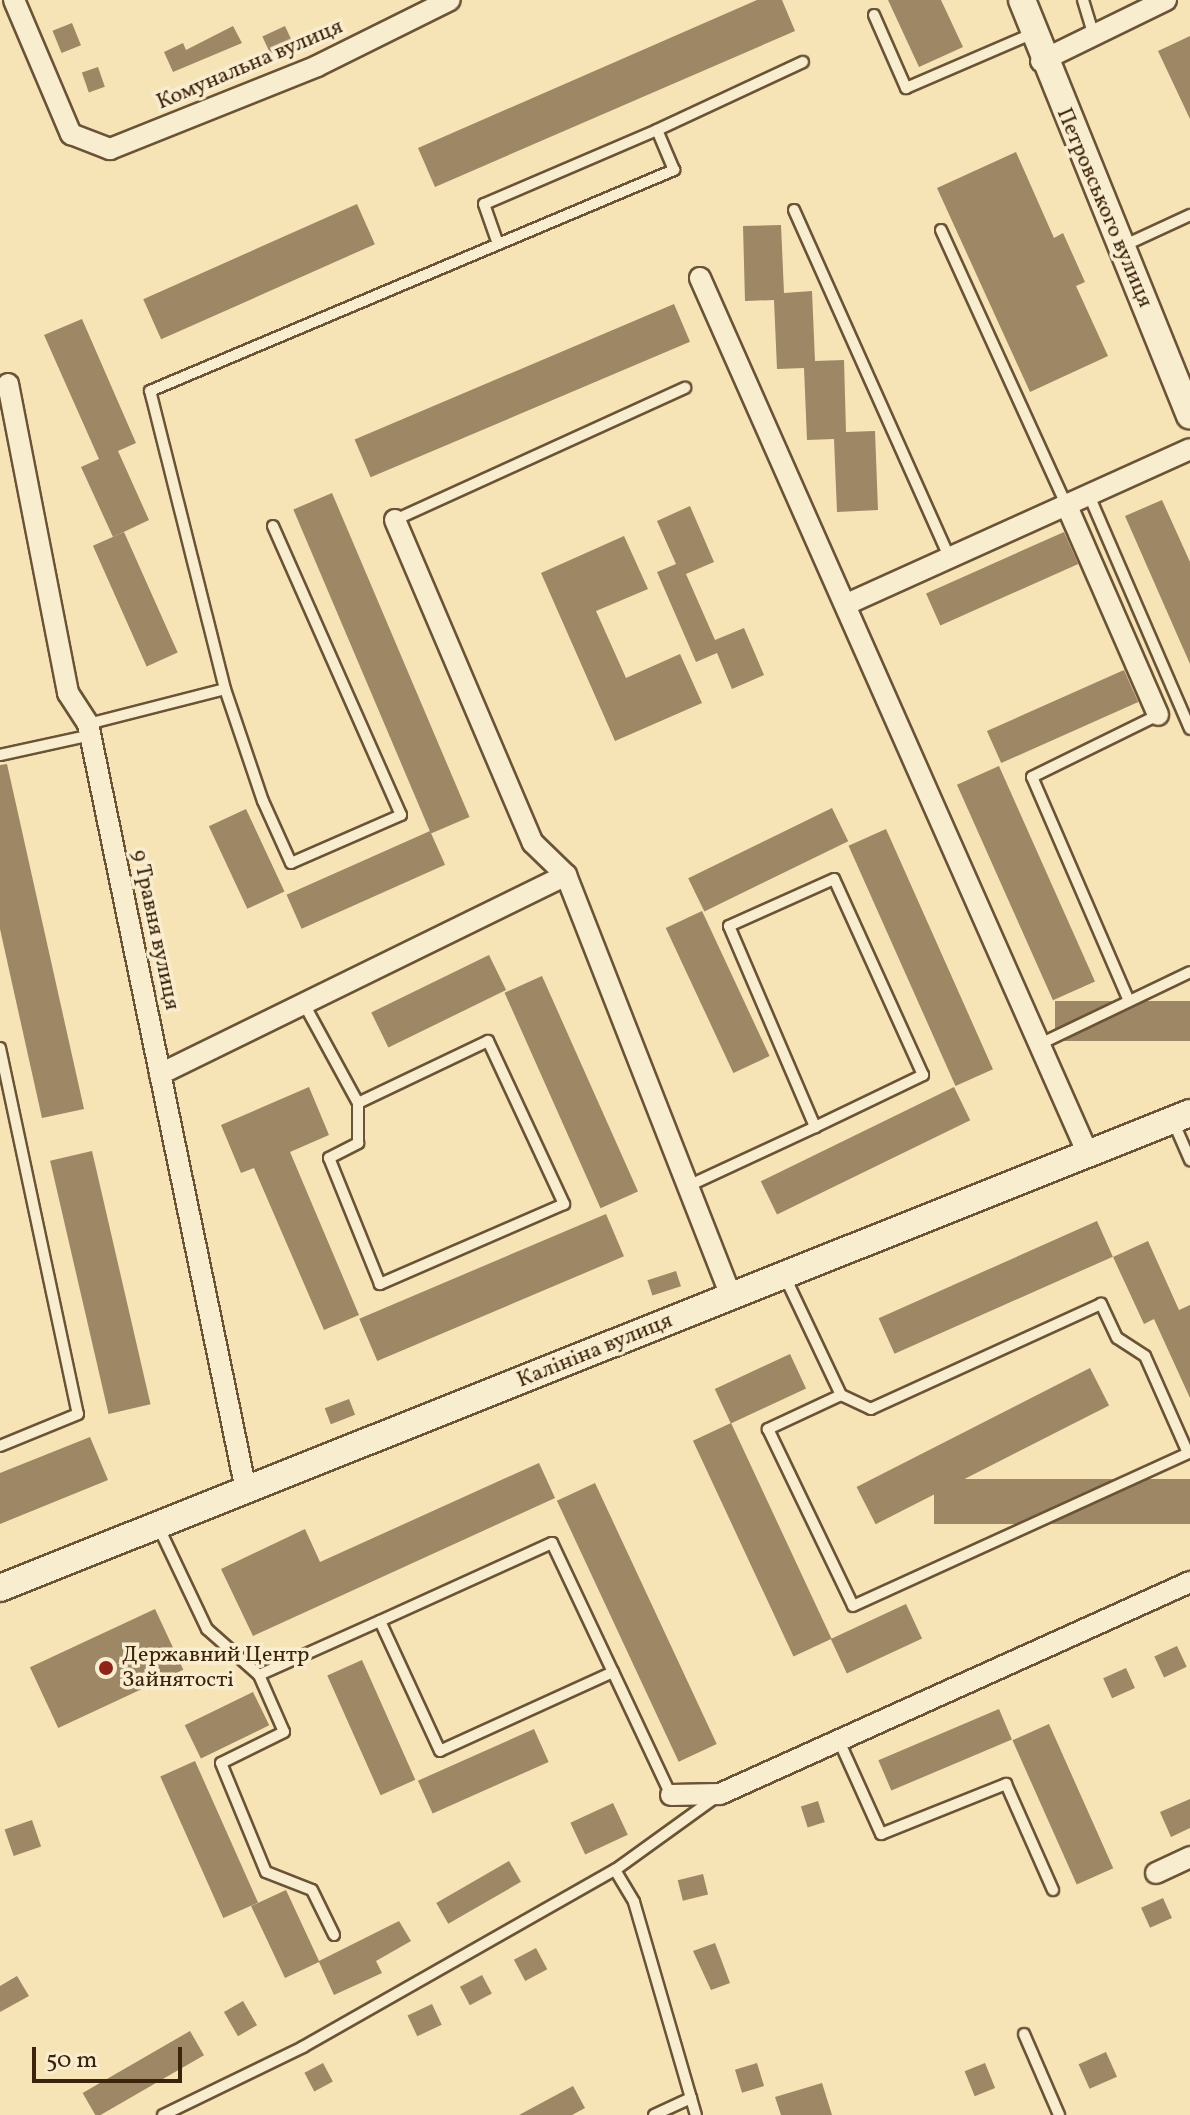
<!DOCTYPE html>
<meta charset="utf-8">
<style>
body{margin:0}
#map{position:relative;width:1190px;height:2115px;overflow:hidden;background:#f6e3b6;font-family:Vollkorn,serif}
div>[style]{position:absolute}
.building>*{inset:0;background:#9d8764;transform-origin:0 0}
.roads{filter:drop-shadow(2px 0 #6a5336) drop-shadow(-2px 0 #6a5336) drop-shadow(0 2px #6a5336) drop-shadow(0 -2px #6a5336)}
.service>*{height:10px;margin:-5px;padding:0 5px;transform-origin:5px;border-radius:5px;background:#f9edd0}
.minor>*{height:20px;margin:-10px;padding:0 10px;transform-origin:10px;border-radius:10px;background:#f9edd0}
.tertiary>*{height:26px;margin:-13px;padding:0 13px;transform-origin:13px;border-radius:13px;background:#f9edd0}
.dots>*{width:22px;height:22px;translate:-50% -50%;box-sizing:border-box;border:4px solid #f9edd0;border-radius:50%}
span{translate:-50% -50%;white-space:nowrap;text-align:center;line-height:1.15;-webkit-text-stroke:7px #f9edd0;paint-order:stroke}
.street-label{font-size:22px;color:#3c230c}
.poi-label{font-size:22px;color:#3c230c}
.left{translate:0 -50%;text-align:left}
.scale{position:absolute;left:32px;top:2047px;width:150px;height:36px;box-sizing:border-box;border:4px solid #3c230c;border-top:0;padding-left:10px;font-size:24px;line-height:28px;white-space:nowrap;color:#3c230c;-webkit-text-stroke:6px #f9edd0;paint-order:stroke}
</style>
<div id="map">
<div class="building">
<i style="clip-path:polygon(757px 0,782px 0,795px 31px,435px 187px,418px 148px)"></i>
<i style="clip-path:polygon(888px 0,941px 0,963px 47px,919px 67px)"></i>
<i style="left:72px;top:23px;width:24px;height:21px;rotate:68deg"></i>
<i style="clip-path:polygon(233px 26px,242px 43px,173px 72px,164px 52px,183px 43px,186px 50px)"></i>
<i style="left:285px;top:26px;width:19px;height:25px;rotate:65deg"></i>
<i style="clip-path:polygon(1190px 36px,1190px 119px,1158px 51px)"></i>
<i style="left:98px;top:67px;width:21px;height:17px;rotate:71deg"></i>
<i style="clip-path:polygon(1016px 152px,1054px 238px,1063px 233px,1085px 282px,1076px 286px,1108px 356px,1030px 392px,937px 188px)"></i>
<i style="left:357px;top:204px;width:44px;height:234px;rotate:66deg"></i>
<i style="clip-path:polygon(781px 225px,784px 293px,812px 291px,815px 361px,844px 360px,846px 432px,875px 431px,878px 510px,837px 512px,834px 439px,807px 440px,804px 368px,777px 369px,774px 300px,745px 301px,743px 226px)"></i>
<i style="left:674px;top:304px;width:41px;height:347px;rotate:67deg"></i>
<i style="clip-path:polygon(82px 319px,136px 443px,118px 451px,149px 520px,113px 537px,81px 467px,99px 459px,44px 335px)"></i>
<i style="left:332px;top:493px;width:352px;height:42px;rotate:67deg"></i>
<i style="clip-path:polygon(1162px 500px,1190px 562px,1190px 664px,1125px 516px)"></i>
<i style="clip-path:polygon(690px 506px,714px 562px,686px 574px,715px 640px,744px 628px,764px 675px,732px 689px,717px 653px,696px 662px,657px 572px,676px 564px,657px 521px)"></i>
<i style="left:124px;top:532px;width:132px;height:34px;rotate:66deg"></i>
<i style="left:1064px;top:532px;width:35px;height:151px;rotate:66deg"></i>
<i style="clip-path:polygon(624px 536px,648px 589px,596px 611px,626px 678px,680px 654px,702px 703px,615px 741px,541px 573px)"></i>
<i style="left:1124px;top:670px;width:35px;height:150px;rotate:66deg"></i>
<i style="clip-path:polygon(7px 764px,84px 1109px,42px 1118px,0 929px,0 765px)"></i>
<i style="left:999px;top:766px;width:236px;height:46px;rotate:66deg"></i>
<i style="left:832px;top:808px;width:37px;height:160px;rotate:64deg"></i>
<i style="left:246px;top:809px;width:91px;height:41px;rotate:65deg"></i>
<i style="left:886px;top:829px;width:263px;height:41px;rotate:66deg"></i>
<i style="left:430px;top:831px;width:37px;height:157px;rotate:66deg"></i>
<i style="left:702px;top:911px;width:160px;height:40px;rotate:65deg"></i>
<i style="left:489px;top:955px;width:39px;height:131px;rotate:64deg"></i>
<i style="left:542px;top:976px;width:236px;height:41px;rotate:66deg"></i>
<i style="left:1190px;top:1001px;width:40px;height:135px;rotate:90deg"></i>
<i style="clip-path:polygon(309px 1087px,329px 1135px,290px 1152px,359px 1315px,324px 1330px,254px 1168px,241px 1173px,221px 1125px)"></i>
<i style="left:954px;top:1087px;width:37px;height:215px;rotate:64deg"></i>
<i style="left:92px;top:1151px;width:260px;height:43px;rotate:77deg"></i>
<i style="left:606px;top:1214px;width:46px;height:268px;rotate:67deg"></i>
<i style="left:1097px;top:1221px;width:39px;height:239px;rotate:66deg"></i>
<i style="clip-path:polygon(1148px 1241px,1179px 1310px,1190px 1305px,1190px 1398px,1154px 1319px,1144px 1324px,1113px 1257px)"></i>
<i style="left:676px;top:1271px;width:16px;height:30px;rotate:72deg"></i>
<i style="left:790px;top:1354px;width:38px;height:83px;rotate:65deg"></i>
<i style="left:1090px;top:1368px;width:42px;height:262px;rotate:63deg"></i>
<i style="left:349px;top:1399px;width:17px;height:26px;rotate:69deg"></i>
<i style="left:731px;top:1423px;width:238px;height:42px;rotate:65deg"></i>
<i style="clip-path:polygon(90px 1437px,108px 1480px,0 1524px,0 1473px)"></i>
<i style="clip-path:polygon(539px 1463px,555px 1498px,253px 1636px,221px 1569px,305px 1529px,320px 1562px)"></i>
<i style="left:1190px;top:1479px;width:45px;height:256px;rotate:90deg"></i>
<i style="left:595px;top:1483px;width:288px;height:42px;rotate:65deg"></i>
<i style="left:906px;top:1604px;width:38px;height:83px;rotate:65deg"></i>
<i style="left:155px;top:1609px;width:67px;height:138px;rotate:65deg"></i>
<i style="left:1177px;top:1646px;width:23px;height:25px;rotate:65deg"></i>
<i style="left:362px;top:1660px;width:131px;height:38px;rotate:66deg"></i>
<i style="left:1126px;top:1668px;width:22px;height:25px;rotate:66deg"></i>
<i style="left:253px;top:1692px;width:37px;height:76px;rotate:64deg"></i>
<i style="left:999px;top:1709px;width:33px;height:131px;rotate:67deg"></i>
<i style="left:1049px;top:1724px;width:158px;height:40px;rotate:66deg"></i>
<i style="left:534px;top:1729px;width:36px;height:127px;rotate:66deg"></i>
<i style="left:195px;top:1761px;width:155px;height:38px;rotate:66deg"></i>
<i style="clip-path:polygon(1190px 1799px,1190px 1828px,1171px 1837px,1160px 1812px)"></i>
<i style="left:818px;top:1801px;width:22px;height:18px;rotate:72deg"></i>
<i style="left:613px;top:1803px;width:35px;height:47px;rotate:65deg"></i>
<i style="left:32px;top:1820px;width:28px;height:29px;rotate:71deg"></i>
<i style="left:509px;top:1861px;width:24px;height:84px;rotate:60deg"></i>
<i style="left:703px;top:1874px;width:21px;height:26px;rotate:76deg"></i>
<i style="clip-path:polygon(286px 1890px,319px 1961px,399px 1921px,411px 1941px,376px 1961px,382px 1973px,334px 1995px,319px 1962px,285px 1978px,251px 1906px)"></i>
<i style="left:1163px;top:1898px;width:22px;height:24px;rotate:66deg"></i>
<i style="clip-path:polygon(715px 1943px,730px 1983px,711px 1990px,693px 1951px)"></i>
<i style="left:536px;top:1948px;width:24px;height:25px;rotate:62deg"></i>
<i style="left:482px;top:1975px;width:21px;height:25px;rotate:62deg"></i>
<i style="clip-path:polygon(17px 1976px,29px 1996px,0 2012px,0 1986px)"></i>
<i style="left:243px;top:2001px;width:28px;height:22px;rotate:60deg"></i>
<i style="left:432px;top:2004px;width:23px;height:27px;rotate:65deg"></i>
<i style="left:190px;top:2031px;width:28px;height:124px;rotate:60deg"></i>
<i style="left:1106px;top:2052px;width:27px;height:30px;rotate:66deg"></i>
<i style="left:323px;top:2063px;width:21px;height:21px;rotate:62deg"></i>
<i style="left:757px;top:2063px;width:24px;height:23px;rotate:73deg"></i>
<i style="left:985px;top:2063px;width:27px;height:22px;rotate:68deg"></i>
<i style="clip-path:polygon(822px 2083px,832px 2115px,781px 2115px,775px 2097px)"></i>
<i style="clip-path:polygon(573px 2086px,585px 2108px,572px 2115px,519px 2115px)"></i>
</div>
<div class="roads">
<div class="service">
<i style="left:1083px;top:0;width:37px;rotate:73deg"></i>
<i style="left:874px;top:15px;width:80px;rotate:66.3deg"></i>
<i style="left:906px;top:88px;width:139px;rotate:-23.3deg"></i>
<i style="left:657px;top:130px;width:161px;rotate:-25deg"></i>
<i style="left:794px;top:210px;width:380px;rotate:65.9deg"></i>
<i style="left:941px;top:230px;width:301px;rotate:65.5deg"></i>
<i style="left:1123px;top:246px;width:74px;rotate:-24.8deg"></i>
<i style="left:1088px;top:493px;width:257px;rotate:66.6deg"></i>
<i style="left:395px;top:520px;width:319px;rotate:-24.5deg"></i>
<i style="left:225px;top:689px;width:307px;rotate:-104.1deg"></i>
<i style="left:150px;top:391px;width:569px;rotate:-22.87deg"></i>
<i style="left:674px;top:170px;width:43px;rotate:-113deg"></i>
<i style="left:657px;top:130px;width:188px;rotate:156.8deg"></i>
<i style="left:484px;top:204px;width:42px;rotate:70.7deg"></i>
<i style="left:88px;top:724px;width:141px;rotate:-14.3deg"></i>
<i style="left:225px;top:689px;width:118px;rotate:71.3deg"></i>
<i style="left:263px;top:801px;width:68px;rotate:65.7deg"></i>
<i style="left:291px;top:863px;width:120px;rotate:-23.6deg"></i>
<i style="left:401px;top:815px;width:316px;rotate:-113.9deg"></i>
<i style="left:0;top:755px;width:93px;rotate:-12.4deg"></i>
<i style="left:1129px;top:1001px;width:244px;rotate:-113.4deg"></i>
<i style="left:1032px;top:777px;width:140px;rotate:-26.2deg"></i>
<i style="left:304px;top:1004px;width:113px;rotate:61.4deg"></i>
<i style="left:358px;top:1103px;width:144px;rotate:-25.5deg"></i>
<i style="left:488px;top:1041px;width:180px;rotate:65deg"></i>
<i style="left:564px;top:1204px;width:201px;rotate:156.5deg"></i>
<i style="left:380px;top:1284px;width:136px;rotate:-112deg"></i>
<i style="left:329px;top:1158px;width:33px;rotate:-27deg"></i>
<i style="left:358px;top:1143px;width:40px;rotate:-90deg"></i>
<i style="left:1040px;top:1044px;width:166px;rotate:-25.6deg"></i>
<i style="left:0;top:1048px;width:374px;rotate:78deg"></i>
<i style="left:78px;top:1414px;width:84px;rotate:157.7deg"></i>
<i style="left:1173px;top:1121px;width:43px;rotate:66.4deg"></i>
<i style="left:688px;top:1186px;width:140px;rotate:-24.9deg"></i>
<i style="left:815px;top:1127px;width:120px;rotate:-25.7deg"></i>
<i style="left:923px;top:1075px;width:215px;rotate:-114.4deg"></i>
<i style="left:834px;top:879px;width:115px;rotate:155.9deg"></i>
<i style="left:729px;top:926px;width:219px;rotate:66.8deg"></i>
<i style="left:785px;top:1277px;width:131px;rotate:64.6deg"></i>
<i style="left:841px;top:1395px;width:81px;rotate:155deg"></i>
<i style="left:768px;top:1429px;width:196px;rotate:64.3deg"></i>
<i style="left:853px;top:1606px;width:368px;rotate:-24.5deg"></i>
<i style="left:1188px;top:1453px;width:106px;rotate:-113.9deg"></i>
<i style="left:1145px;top:1356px;width:33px;rotate:-147deg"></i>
<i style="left:1117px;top:1338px;width:38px;rotate:-115deg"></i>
<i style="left:1101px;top:1304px;width:253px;rotate:155.5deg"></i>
<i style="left:871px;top:1409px;width:33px;rotate:-155deg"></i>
<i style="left:159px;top:1528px;width:112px;rotate:64.6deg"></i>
<i style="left:207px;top:1629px;width:69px;rotate:41.5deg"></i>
<i style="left:259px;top:1675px;width:133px;rotate:-24.1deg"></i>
<i style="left:613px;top:1672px;width:190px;rotate:155.5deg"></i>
<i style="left:440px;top:1751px;width:143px;rotate:-114.8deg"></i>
<i style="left:380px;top:1621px;width:189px;rotate:-24.4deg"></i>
<i style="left:552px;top:1543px;width:143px;rotate:64.7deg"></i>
<i style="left:613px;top:1672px;width:136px;rotate:64.8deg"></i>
<i style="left:259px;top:1675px;width:62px;rotate:66.3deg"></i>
<i style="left:284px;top:1732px;width:70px;rotate:153.8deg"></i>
<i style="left:221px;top:1763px;width:118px;rotate:67.6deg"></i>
<i style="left:266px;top:1872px;width:49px;rotate:21.4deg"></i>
<i style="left:312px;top:1890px;width:50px;rotate:63.9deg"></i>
<i style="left:840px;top:1743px;width:100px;rotate:65.7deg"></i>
<i style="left:881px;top:1834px;width:135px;rotate:-21.8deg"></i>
<i style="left:1006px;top:1784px;width:116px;rotate:66.1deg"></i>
<i style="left:615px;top:1870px;width:37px;rotate:59deg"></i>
<i style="left:634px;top:1902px;width:222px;rotate:73.8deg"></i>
<i style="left:1024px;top:2034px;width:88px;rotate:66.6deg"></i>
<i style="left:163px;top:2115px;width:156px;rotate:-25.9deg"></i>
<i style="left:303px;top:2047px;width:359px;rotate:-29.6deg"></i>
<i style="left:615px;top:1870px;width:123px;rotate:-35.8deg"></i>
<i style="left:654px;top:2115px;width:41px;rotate:-24.7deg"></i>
</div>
<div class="minor">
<i style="left:14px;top:0;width:146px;rotate:67deg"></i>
<i style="left:71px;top:134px;width:42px;rotate:21deg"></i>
<i style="left:110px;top:149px;width:223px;rotate:-21.8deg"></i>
<i style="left:317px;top:66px;width:148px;rotate:-26.4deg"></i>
<i style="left:1041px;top:61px;width:139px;rotate:-26deg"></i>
<i style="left:700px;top:278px;width:958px;rotate:66.11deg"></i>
<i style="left:8px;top:384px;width:315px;rotate:79deg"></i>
<i style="left:68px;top:693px;width:37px;rotate:57deg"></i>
<i style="left:88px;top:724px;width:782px;rotate:78.35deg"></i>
<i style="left:1066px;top:504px;width:230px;rotate:66.4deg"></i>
<i style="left:395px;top:520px;width:351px;rotate:66.9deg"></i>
<i style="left:533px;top:843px;width:46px;rotate:44.1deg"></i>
<i style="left:847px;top:604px;width:376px;rotate:-24.3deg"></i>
<i style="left:160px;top:1074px;width:452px;rotate:-26.1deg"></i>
<i style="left:566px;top:875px;width:453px;rotate:68.6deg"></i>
<i style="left:671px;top:1795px;width:49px;rotate:-1.2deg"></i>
<i style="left:720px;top:1794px;width:516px;rotate:-24.28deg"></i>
<i style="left:1156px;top:1873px;width:38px;rotate:-25deg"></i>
</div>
<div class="tertiary">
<i style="left:1022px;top:0;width:448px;rotate:68deg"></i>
<i style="left:0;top:1588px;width:1281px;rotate:-21.76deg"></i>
</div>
</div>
<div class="dots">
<i style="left:106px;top:1668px;background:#8f2418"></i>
</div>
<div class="street-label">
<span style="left:250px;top:65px;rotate:-23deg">Комунальна вулиця</span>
<span style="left:1104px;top:208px;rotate:67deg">Петровського вулиця</span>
<span style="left:155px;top:930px;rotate:78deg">9 Травня вулиця</span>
<span style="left:595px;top:1351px;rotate:-22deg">Калініна вулиця</span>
</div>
<div class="poi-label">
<span class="left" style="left:122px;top:1668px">Державний Центр<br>Зайнятості</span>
</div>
<div class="scale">50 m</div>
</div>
